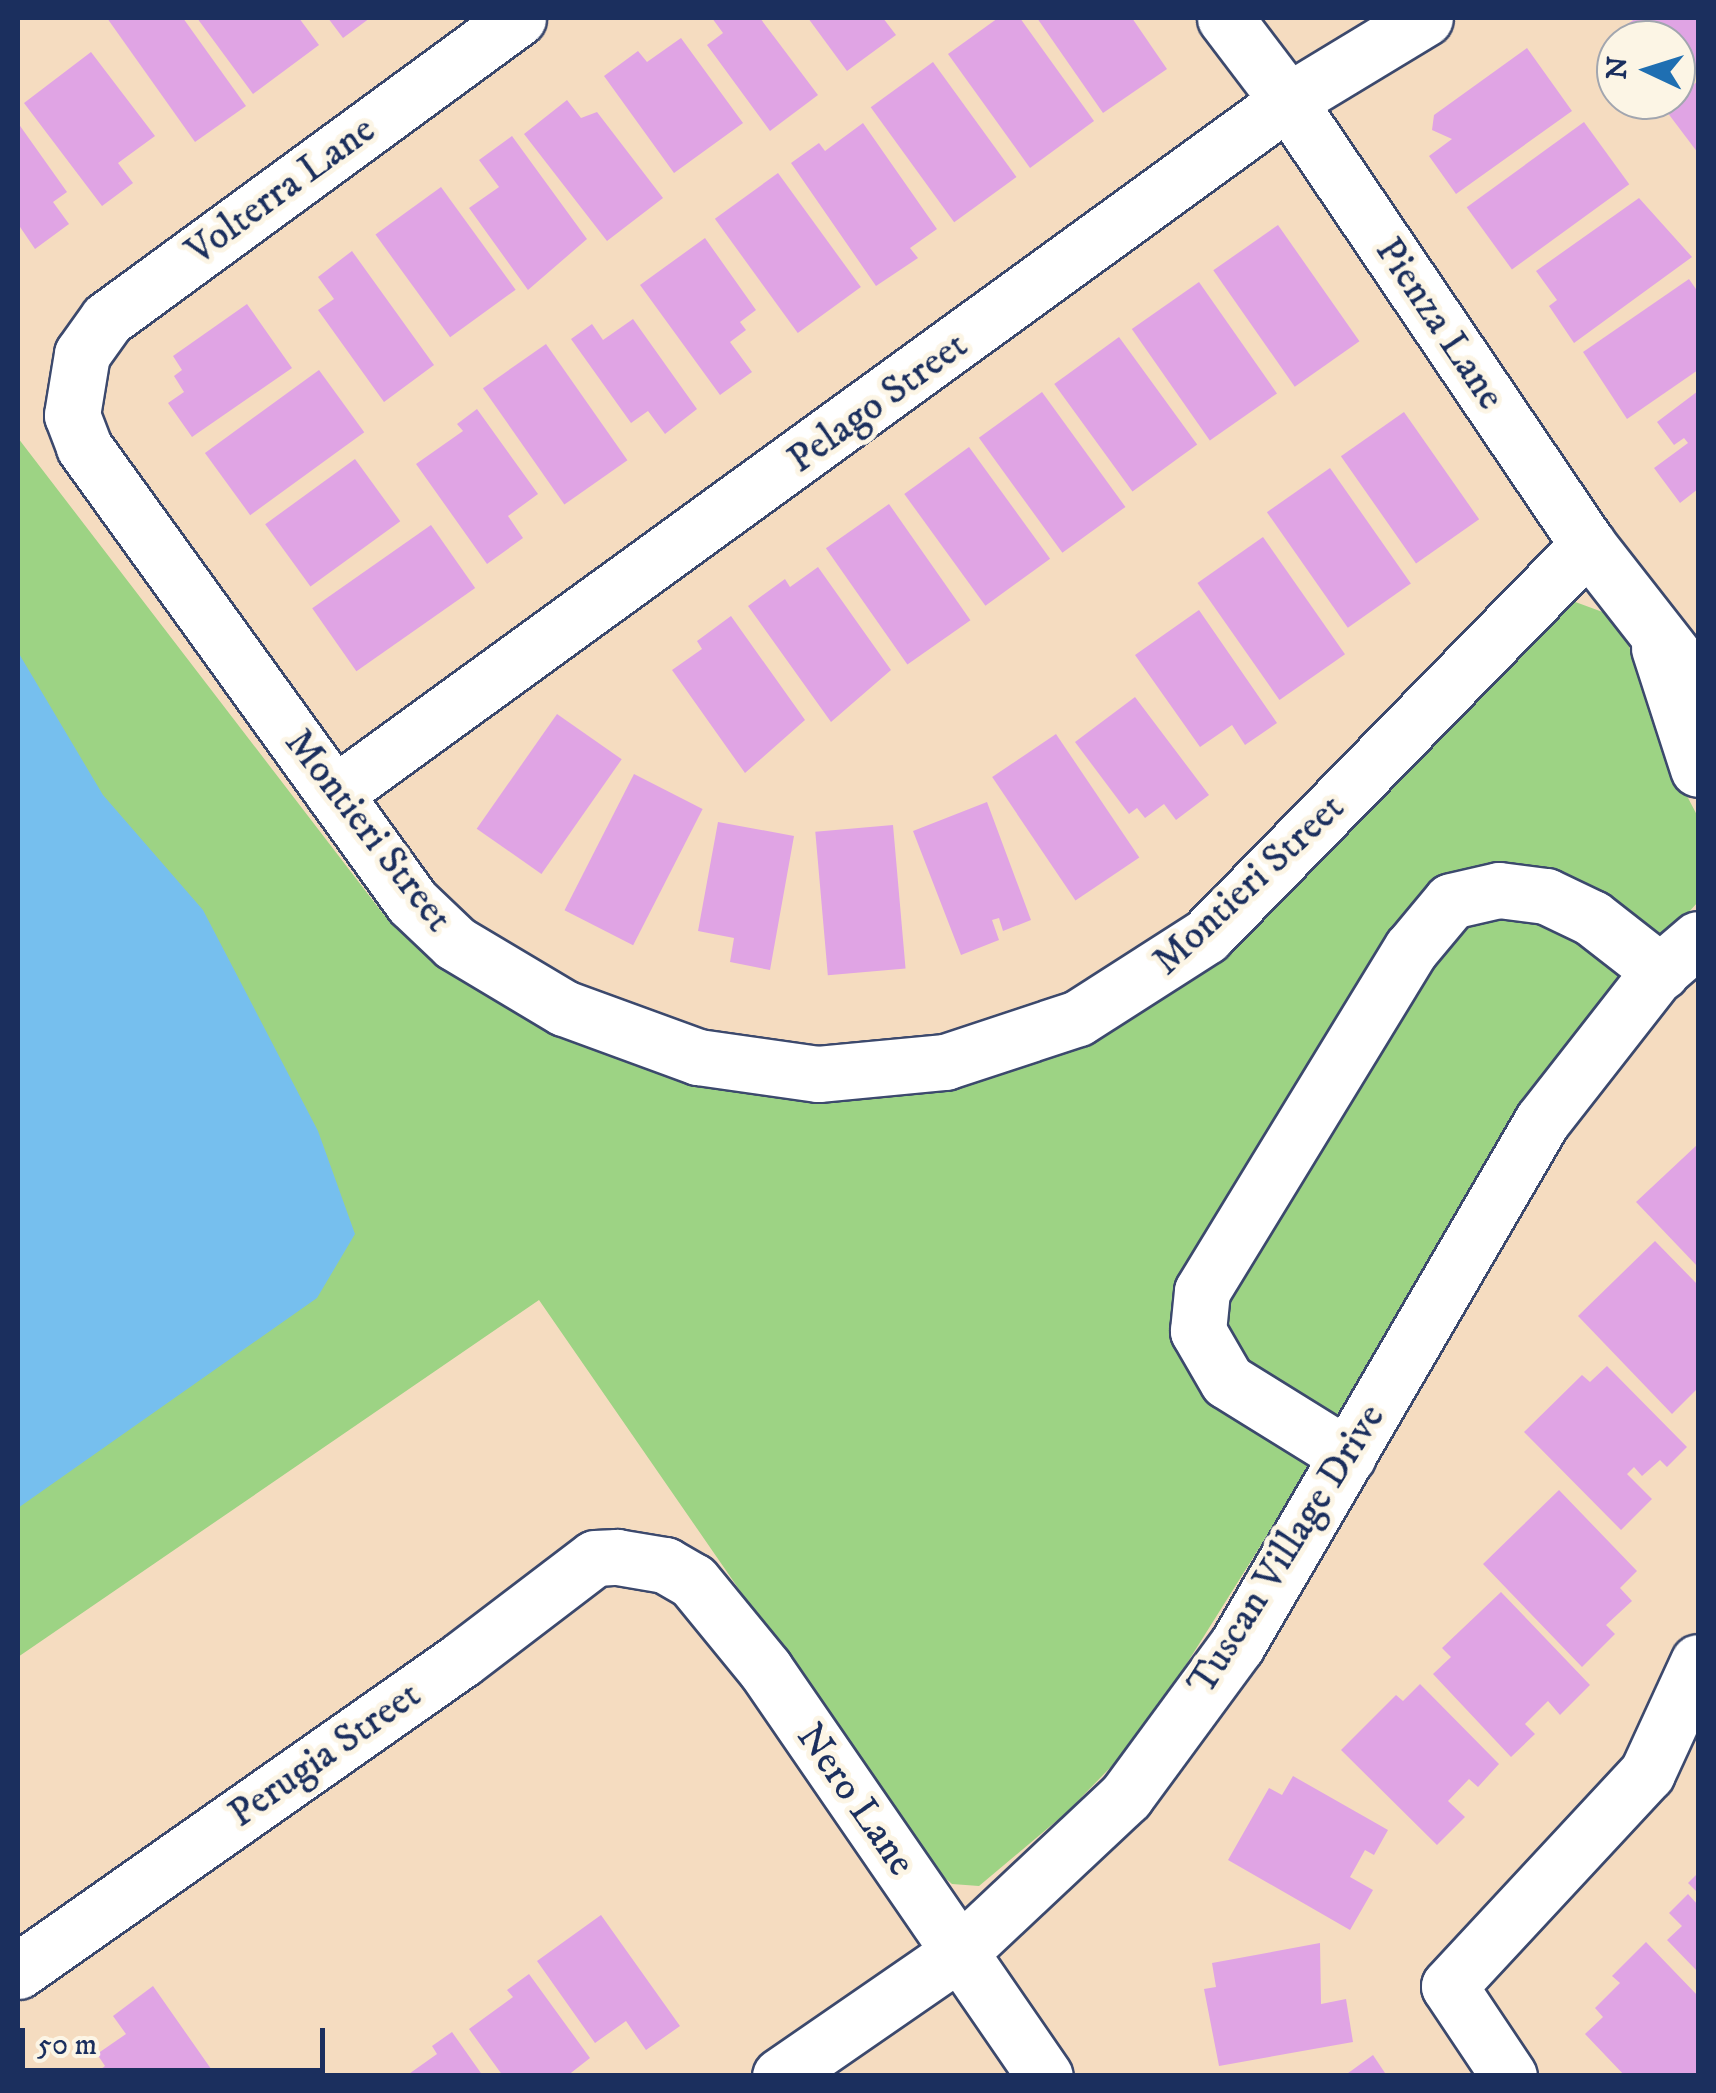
<!DOCTYPE html>
<style>
body{margin:0}
#map{position:relative;width:1716px;height:2093px;overflow:hidden;background:#f5dcc0;font-family:"IM FELL DW Pica",serif}
div>[style]{position:absolute}
.green>*{inset:0;background:#9dd384}
.water>*{inset:0;background:#76bfee}
.building>*{inset:0;background:#e0a4e4;transform-origin:0 0}
.roads{filter:drop-shadow(2px 0 #3c496d) drop-shadow(-2px 0 #3c496d) drop-shadow(0 2px #3c496d) drop-shadow(0 -2px #3c496d)}
.minor>*{height:55px;margin:-27.5px;padding:0 27.5px;transform-origin:27.5px;border-radius:27.5px;background:#fff}
span{translate:-50% -50%;white-space:nowrap;text-align:center;line-height:1.15;-webkit-text-stroke:10px #fcf5e5;paint-order:stroke}
.street-label{font-size:40px;color:#1b2f5e}
.frame{position:absolute;inset:0;border:20px solid #1b2f5e;pointer-events:none}
.north{position:absolute;left:1596px;top:20px;width:100px;height:100px;box-sizing:border-box;background:#fcf5e5;border:2px solid #a2a6af;border-radius:50%;rotate:274deg;font-size:28px;font-weight:700;line-height:40px;text-align:center;color:#1b2f5e}
.north::after{content:'';display:block;margin:auto;width:35px;height:45px;background:#1f6fb2;clip-path:polygon(50% 0,100% 100%,50% 72%,0 100%)}
.scale{position:absolute;left:20px;top:2028px;width:305px;height:45px;box-sizing:border-box;border:5px solid #1b2f5e;border-top:0;padding-left:12px;font-size:30px;line-height:35px;white-space:nowrap;color:#1b2f5e;-webkit-text-stroke:8px #fcf5e5;paint-order:stroke}
</style>
<div id="map">
<div class="green">
<i style="clip-path:polygon(18px 438px,384px 915px,511px 1004px,604px 1051px,1065px 1042px,1570px 600px,1608px 614px,1623px 628px,1663px 750px,1698px 817px,1698px 902px,1592px 1017px,1142px 1735px,1067px 1812px,979px 1886px,952px 1884px,929px 1864px,539px 1300px,18px 1657px)"></i>
</div>
<div class="water">
<i style="clip-path:polygon(18px 652px,103px 795px,203px 910px,318px 1131px,355px 1234px,317px 1298px,18px 1508px)"></i>
</div>
<div class="building">
<i style="clip-path:polygon(107px 18px,183px 18px,246px 106px,195px 142px)"></i>
<i style="clip-path:polygon(197px 18px,299px 18px,319px 45px,253px 94px)"></i>
<i style="clip-path:polygon(328px 18px,370px 18px,343px 38px)"></i>
<i style="clip-path:polygon(712px 18px,760px 18px,818px 95px,770px 131px,707px 45px,723px 33px)"></i>
<i style="clip-path:polygon(808px 18px,883px 18px,896px 35px,847px 71px)"></i>
<i style="clip-path:polygon(998px 18px,1020px 18px,1094px 121px,1030px 168px,948px 54px)"></i>
<i style="clip-path:polygon(1037px 18px,1132px 18px,1167px 69px,1103px 113px)"></i>
<i style="clip-path:polygon(1636px 18px,1698px 18px,1698px 67px,1676px 83px,1676px 40px,1616px 40px,1616px 49px,1608px 38px)"></i>
<i style="clip-path:polygon(681px 38px,743px 123px,674px 173px,604px 76px,638px 51px,647px 62px)"></i>
<i style="clip-path:polygon(1527px 48px,1572px 111px,1456px 194px,1429px 156px,1452px 139px,1432px 130px,1434px 115px)"></i>
<i style="clip-path:polygon(91px 52px,155px 136px,118px 163px,133px 183px,102px 206px,24px 103px)"></i>
<i style="left:933px;top:62px;width:142px;height:77px;rotate:54deg"></i>
<i style="clip-path:polygon(1698px 81px,1698px 153px,1664px 108px)"></i>
<i style="clip-path:polygon(567px 100px,581px 118px,597px 112px,663px 198px,607px 241px,524px 134px)"></i>
<i style="left:1584px;top:122px;width:77px;height:145px;rotate:54deg"></i>
<i style="clip-path:polygon(18px 123px,67px 192px,53px 202px,69px 224px,35px 249px,18px 224px)"></i>
<i style="clip-path:polygon(863px 123px,937px 229px,910px 248px,918px 258px,876px 286px,791px 163px,819px 143px,825px 151px)"></i>
<i style="clip-path:polygon(512px 136px,587px 239px,528px 290px,469px 208px,499px 187px,479px 160px)"></i>
<i style="left:778px;top:173px;width:141px;height:78px;rotate:54deg"></i>
<i style="left:441px;top:187px;width:127px;height:81px;rotate:54deg"></i>
<i style="clip-path:polygon(1639px 198px,1692px 257px,1574px 343px,1549px 306px,1557px 300px,1536px 271px)"></i>
<i style="left:1278px;top:225px;width:142px;height:79px;rotate:55deg"></i>
<i style="clip-path:polygon(705px 238px,756px 310px,740px 322px,746px 330px,730px 342px,752px 372px,720px 395px,640px 285px)"></i>
<i style="clip-path:polygon(352px 251px,434px 365px,384px 402px,318px 310px,334px 299px,318px 277px)"></i>
<i style="clip-path:polygon(1689px 279px,1698px 292px,1698px 370px,1627px 419px,1583px 352px)"></i>
<i style="left:1199px;top:282px;width:136px;height:82px;rotate:55deg"></i>
<i style="clip-path:polygon(247px 304px,292px 368px,192px 437px,168px 403px,184px 392px,174px 376px,182px 370px,173px 356px)"></i>
<i style="clip-path:polygon(633px 319px,697px 409px,665px 434px,648px 411px,631px 423px,571px 339px,592px 324px,603px 340px)"></i>
<i style="left:1119px;top:337px;width:133px;height:80px;rotate:54deg"></i>
<i style="left:546px;top:344px;width:142px;height:77px;rotate:55deg"></i>
<i style="left:319px;top:370px;width:77px;height:141px;rotate:54deg"></i>
<i style="clip-path:polygon(1698px 391px,1698px 489px,1680px 503px,1654px 468px,1688px 443px,1684px 438px,1674px 445px,1657px 422px)"></i>
<i style="left:1042px;top:392px;width:142px;height:78px;rotate:54deg"></i>
<i style="clip-path:polygon(477px 409px,538px 494px,508px 516px,523px 538px,487px 564px,416px 464px,463px 431px,457px 424px)"></i>
<i style="left:1404px;top:412px;width:131px;height:77px;rotate:55deg"></i>
<i style="left:969px;top:447px;width:138px;height:80px;rotate:54deg"></i>
<i style="left:355px;top:459px;width:77px;height:111px;rotate:54deg"></i>
<i style="left:1330px;top:468px;width:141px;height:77px;rotate:55deg"></i>
<i style="left:889px;top:504px;width:142px;height:77px;rotate:55deg"></i>
<i style="left:431px;top:525px;width:77px;height:145px;rotate:55deg"></i>
<i style="left:1263px;top:537px;width:143px;height:80px;rotate:55deg"></i>
<i style="clip-path:polygon(818px 567px,891px 670px,831px 722px,748px 606px,785px 579px,790px 587px)"></i>
<i style="clip-path:polygon(1199px 610px,1277px 723px,1245px 745px,1232px 725px,1200px 747px,1135px 655px)"></i>
<i style="clip-path:polygon(731px 616px,805px 720px,745px 773px,672px 670px,702px 649px,697px 641px)"></i>
<i style="clip-path:polygon(1135px 697px,1209px 795px,1176px 820px,1164px 804px,1145px 818px,1137px 808px,1129px 814px,1075px 742px)"></i>
<i style="left:557px;top:714px;width:79px;height:140px;rotate:35deg"></i>
<i style="left:1056px;top:734px;width:149px;height:77px;rotate:56deg"></i>
<i style="left:634px;top:774px;width:77px;height:153px;rotate:27deg"></i>
<i style="clip-path:polygon(987px 802px,1031px 920px,1003px 931px,999px 918px,992px 920px,999px 940px,961px 955px,913px 831px)"></i>
<i style="clip-path:polygon(718px 822px,794px 836px,770px 970px,730px 962px,734px 938px,698px 931px)"></i>
<i style="left:893px;top:825px;width:144px;height:78px;rotate:85deg"></i>
<i style="clip-path:polygon(1698px 1144px,1698px 1267px,1636px 1202px)"></i>
<i style="clip-path:polygon(1655px 1241px,1698px 1285px,1698px 1388px,1672px 1414px,1578px 1316px)"></i>
<i style="clip-path:polygon(1607px 1366px,1687px 1447px,1667px 1467px,1660px 1460px,1642px 1476px,1634px 1467px,1627px 1474px,1652px 1499px,1621px 1530px,1524px 1432px,1582px 1375px,1590px 1382px)"></i>
<i style="clip-path:polygon(1559px 1490px,1637px 1571px,1620px 1588px,1632px 1601px,1606px 1625px,1615px 1634px,1582px 1667px,1483px 1564px)"></i>
<i style="clip-path:polygon(1501px 1592px,1590px 1685px,1560px 1715px,1548px 1701px,1525px 1724px,1535px 1734px,1511px 1757px,1433px 1674px,1451px 1657px,1442px 1648px)"></i>
<i style="clip-path:polygon(1420px 1684px,1499px 1764px,1478px 1787px,1469px 1779px,1448px 1801px,1465px 1817px,1437px 1845px,1341px 1750px,1396px 1695px,1403px 1701px)"></i>
<i style="clip-path:polygon(1293px 1776px,1388px 1830px,1374px 1855px,1365px 1850px,1350px 1877px,1373px 1890px,1350px 1930px,1228px 1860px,1269px 1788px,1282px 1795px)"></i>
<i style="clip-path:polygon(1698px 1873px,1698px 1893px,1688px 1883px)"></i>
<i style="clip-path:polygon(1688px 1894px,1698px 1905px,1698px 1972px,1667px 1940px,1682px 1926px,1669px 1913px)"></i>
<i style="clip-path:polygon(601px 1915px,680px 2026px,646px 2050px,626px 2021px,595px 2043px,537px 1961px)"></i>
<i style="clip-path:polygon(1646px 1942px,1698px 1996px,1698px 2076px,1625px 2076px,1585px 2034px,1603px 2017px,1595px 2008px,1620px 1983px,1612px 1976px)"></i>
<i style="clip-path:polygon(1320px 1943px,1321px 2004px,1346px 1999px,1353px 2042px,1219px 2066px,1204px 1989px,1216px 1987px,1212px 1963px)"></i>
<i style="clip-path:polygon(529px 1974px,590px 2058px,567px 2076px,503px 2076px,469px 2029px,513px 1997px,507px 1990px)"></i>
<i style="clip-path:polygon(153px 1986px,216px 2076px,92px 2076px,105px 2066px,97px 2054px,126px 2034px,113px 2016px)"></i>
<i style="clip-path:polygon(452px 2032px,483px 2076px,406px 2076px,437px 2054px,432px 2046px)"></i>
<i style="clip-path:polygon(1373px 2055px,1387px 2076px,1344px 2076px)"></i>
</div>
<div class="roads">
<div class="minor">
<i style="left:518px;top:18px;width:509px;rotate:143.78deg"></i>
<i style="left:107px;top:319px;width:43px;rotate:125.5deg"></i>
<i style="left:82px;top:354px;width:62px;rotate:99.3deg"></i>
<i style="left:72px;top:415px;width:34px;rotate:69deg"></i>
<i style="left:84px;top:447px;width:561px;rotate:54.21deg"></i>
<i style="left:412px;top:902px;width:59px;rotate:43.6deg"></i>
<i style="left:455px;top:943px;width:127px;rotate:30.8deg"></i>
<i style="left:564px;top:1008px;width:143px;rotate:20.1deg"></i>
<i style="left:698px;top:1057px;width:121px;rotate:8.1deg"></i>
<i style="left:818px;top:1074px;width:128px;rotate:-5.4deg"></i>
<i style="left:945px;top:1062px;width:140px;rotate:-18.3deg"></i>
<i style="left:1078px;top:1018px;width:152px;rotate:-32.6deg"></i>
<i style="left:1206px;top:936px;width:547px;rotate:-45.67deg"></i>
<i style="left:1225px;top:18px;width:104px;rotate:52.8deg"></i>
<i style="left:1288px;top:101px;width:536px;rotate:55.95deg"></i>
<i style="left:1588px;top:545px;width:179px;rotate:52deg"></i>
<i style="left:1659px;top:648px;width:127px;rotate:72.1deg"></i>
<i style="left:334px;top:794px;width:1179px;rotate:-36deg"></i>
<i style="left:1288px;top:101px;width:160px;rotate:-31.2deg"></i>
<i style="left:1348px;top:1456px;width:142px;rotate:-148.2deg"></i>
<i style="left:1227px;top:1381px;width:58px;rotate:-120.1deg"></i>
<i style="left:1198px;top:1331px;width:40px;rotate:-84.3deg"></i>
<i style="left:1202px;top:1291px;width:401px;rotate:-58.6deg"></i>
<i style="left:1411px;top:949px;width:62px;rotate:-50.2deg"></i>
<i style="left:1451px;top:901px;width:49px;rotate:-12.9deg"></i>
<i style="left:1499px;top:890px;width:47px;rotate:7.3deg"></i>
<i style="left:1546px;top:896px;width:51px;rotate:25.6deg"></i>
<i style="left:1592px;top:918px;width:88px;rotate:38deg"></i>
<i style="left:18px;top:1971px;width:541px;rotate:-35.07deg"></i>
<i style="left:461px;top:1660px;width:168px;rotate:-37.3deg"></i>
<i style="left:595px;top:1558px;width:22px;rotate:-3deg"></i>
<i style="left:617px;top:1557px;width:49px;rotate:9.5deg"></i>
<i style="left:665px;top:1565px;width:32px;rotate:30deg"></i>
<i style="left:693px;top:1581px;width:114px;rotate:50.7deg"></i>
<i style="left:765px;top:1669px;width:494px;rotate:55.5deg"></i>
<i style="left:780px;top:2076px;width:219px;rotate:-34.6deg"></i>
<i style="left:960px;top:1952px;width:228px;rotate:-43.2deg"></i>
<i style="left:1126px;top:1796px;width:187px;rotate:-53.7deg"></i>
<i style="left:1237px;top:1645px;width:606px;rotate:-59.8deg"></i>
<i style="left:1542px;top:1121px;width:185px;rotate:-52deg"></i>
<i style="left:1656px;top:975px;width:55px;rotate:-40.6deg"></i>
<i style="left:1509px;top:2076px;width:108px;rotate:-123.7deg"></i>
<i style="left:1449px;top:1986px;width:291px;rotate:-47.1deg"></i>
<i style="left:1647px;top:1773px;width:122px;rotate:-65.3deg"></i>
</div>
</div>
<div class="street-label">
<span style="left:281px;top:191px;rotate:-36deg">Volterra Lane</span>
<span style="left:1439px;top:324px;rotate:56deg">Pienza Lane</span>
<span style="left:878px;top:403px;rotate:-36deg">Pelago Street</span>
<span style="left:368px;top:831px;rotate:52deg">Montieri Street</span>
<span style="left:1249px;top:885px;rotate:-43deg">Montieri Street</span>
<span style="left:1287px;top:1550px;rotate:-58deg">Tuscan Village Drive</span>
<span style="left:325px;top:1755px;rotate:-35deg">Perugia Street</span>
<span style="left:855px;top:1800px;rotate:55deg">Nero Lane</span>
</div>
<div class="frame"></div>
<div class="north">N</div>
<div class="scale">50 m</div>
</div>
